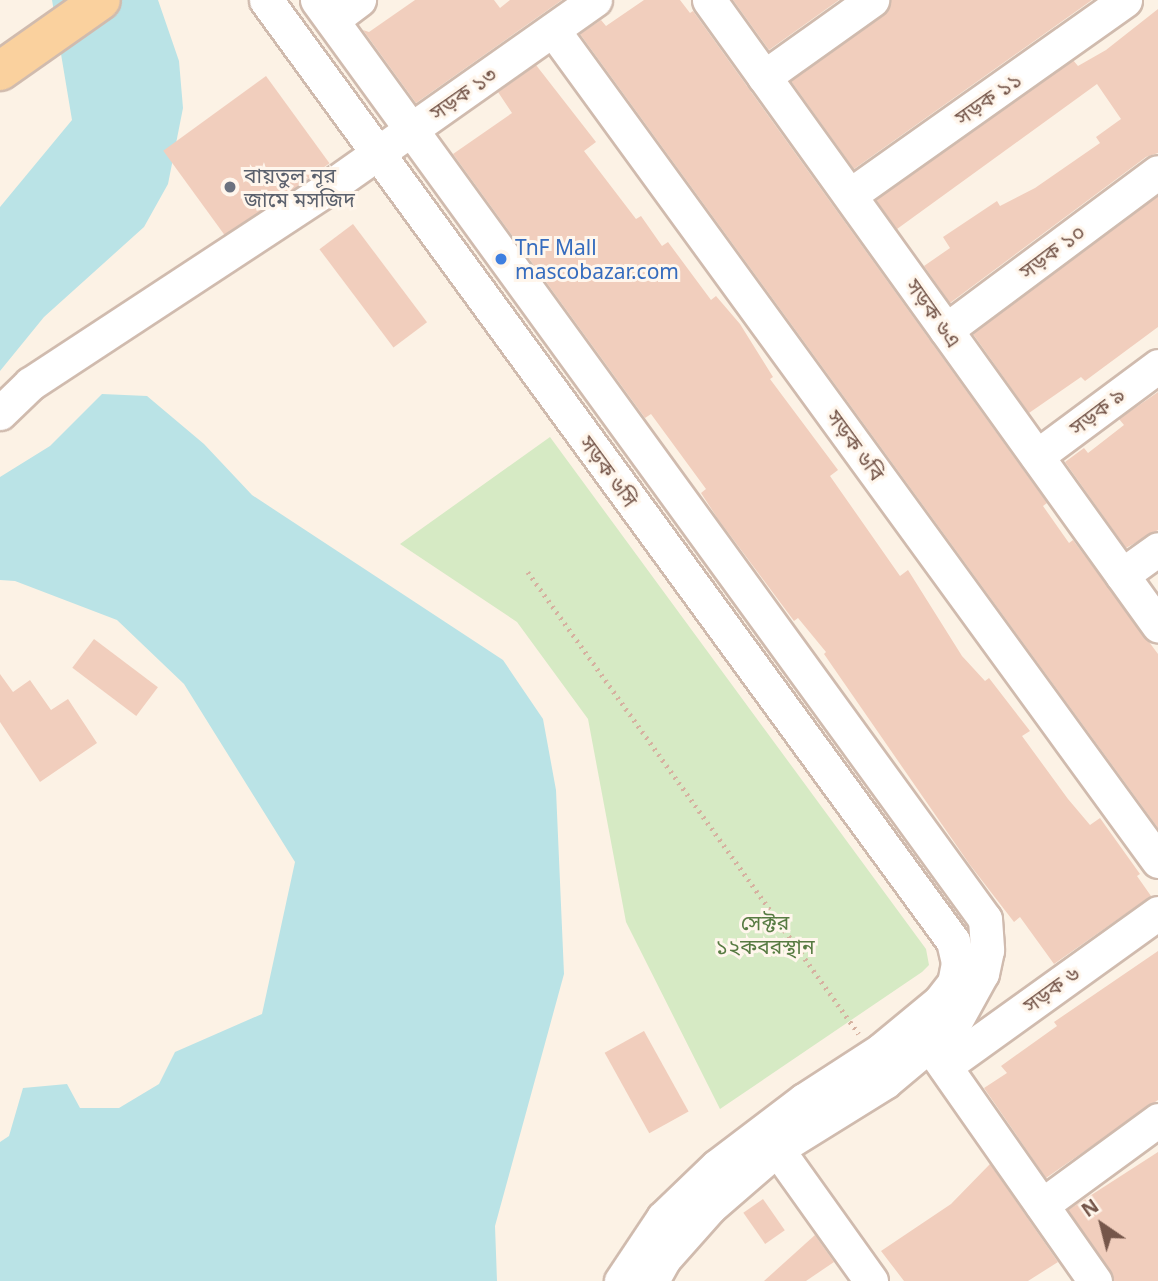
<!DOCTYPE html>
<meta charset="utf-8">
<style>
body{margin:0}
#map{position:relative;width:1158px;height:1281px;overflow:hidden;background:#fcf2e5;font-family:"Noto Sans","Noto Sans Bengali",sans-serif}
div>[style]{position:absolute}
.green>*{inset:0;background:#d6eac4}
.water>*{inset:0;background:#bae3e6}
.building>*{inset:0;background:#f1cebd;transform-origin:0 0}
.path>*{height:4.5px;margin-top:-2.25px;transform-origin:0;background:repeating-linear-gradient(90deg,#d6b1a0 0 2px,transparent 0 7px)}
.roads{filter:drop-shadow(2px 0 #d0bbae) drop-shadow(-2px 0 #d0bbae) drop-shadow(0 2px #d0bbae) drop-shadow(0 -2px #d0bbae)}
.minor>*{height:33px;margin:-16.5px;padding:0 16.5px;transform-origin:16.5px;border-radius:16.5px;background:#fff}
.major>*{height:38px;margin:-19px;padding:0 19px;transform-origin:19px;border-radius:19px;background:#fad19e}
.dots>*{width:19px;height:19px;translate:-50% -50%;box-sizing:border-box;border:4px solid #fff6ec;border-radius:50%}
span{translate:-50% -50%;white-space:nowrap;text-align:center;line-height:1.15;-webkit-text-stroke:6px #fff6ec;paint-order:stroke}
.street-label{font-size:21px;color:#75564a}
.worship-label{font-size:21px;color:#5b616d}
.left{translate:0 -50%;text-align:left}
.shop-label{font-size:21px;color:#366cbe}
.park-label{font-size:21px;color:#577b42}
.north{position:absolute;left:1067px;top:1190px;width:70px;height:70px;-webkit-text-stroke:5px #fff6ec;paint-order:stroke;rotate:325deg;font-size:19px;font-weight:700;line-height:28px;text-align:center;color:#75564a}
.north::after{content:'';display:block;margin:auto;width:24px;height:32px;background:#75564a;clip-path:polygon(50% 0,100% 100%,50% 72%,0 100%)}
</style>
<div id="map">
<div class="green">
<i style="clip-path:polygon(550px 437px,926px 949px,929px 965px,922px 972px,720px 1109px,626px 922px,588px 719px,517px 622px,400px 544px)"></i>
</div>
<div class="water">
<i style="clip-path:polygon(52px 0,158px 0,179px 61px,183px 108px,168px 184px,144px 227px,44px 317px,0 371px,0 207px,72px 120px)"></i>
<i style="clip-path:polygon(102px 394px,147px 396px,204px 444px,252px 495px,503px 660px,543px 719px,556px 790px,564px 974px,495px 1226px,497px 1281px,0 1281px,0 1142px,9px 1136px,23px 1088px,67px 1084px,80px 1108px,119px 1108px,159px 1084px,175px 1052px,262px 1014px,295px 862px,184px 684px,117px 620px,15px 581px,0 580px,0 477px,50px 446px)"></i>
</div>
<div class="building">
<i style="clip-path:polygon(415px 0,494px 0,500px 8px,510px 0,562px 0,416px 103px,363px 30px,369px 32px)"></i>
<i style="clip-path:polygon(644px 0,680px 0,690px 13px,693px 11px,1047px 503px,1043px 506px,1069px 543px,1073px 540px,1158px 654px,1158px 828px,580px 34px,601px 20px,606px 26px)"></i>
<i style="clip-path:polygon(733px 0,839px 0,769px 50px)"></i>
<i style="clip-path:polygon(891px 0,1092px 0,854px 169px,791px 81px,883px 16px)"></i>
<i style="clip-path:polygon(1158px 9px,1158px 153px,1146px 157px,950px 303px,924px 266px,950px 248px,943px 237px,997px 201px,1000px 206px,1035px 188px,1100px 143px,1096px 137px,1121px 119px,1097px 84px,897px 229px,876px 200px,1073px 60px,1078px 66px,1106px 50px)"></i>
<i style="clip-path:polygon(536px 65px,596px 142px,584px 151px,636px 219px,641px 216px,662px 246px,668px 242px,711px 300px,716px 296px,740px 324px,773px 377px,770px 379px,838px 470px,830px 476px,900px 576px,908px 570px,962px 656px,985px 681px,989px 678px,1030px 731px,1022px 736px,1068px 799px,1090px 825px,1100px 818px,1140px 874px,1137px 876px,1151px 896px,1054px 964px,1020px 917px,1014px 922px,970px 865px,824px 654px,826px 652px,798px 618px,794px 621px,718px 519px,701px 493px,706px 489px,651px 414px,645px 418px,453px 154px,512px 113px,498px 92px)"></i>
<i style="left:266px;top:76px;width:108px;height:127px;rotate:54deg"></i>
<i style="clip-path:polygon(1158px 196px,1158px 327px,1085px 381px,1081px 377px,1029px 413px,973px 334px)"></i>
<i style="left:353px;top:224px;width:123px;height:42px;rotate:53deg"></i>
<i style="clip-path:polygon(1158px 392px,1158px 530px,1126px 548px,1065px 462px,1084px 448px,1088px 453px,1124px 425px,1119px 419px)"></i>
<i style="left:94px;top:639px;width:80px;height:36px;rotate:37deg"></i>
<i style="clip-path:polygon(0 674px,13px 692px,30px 680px,51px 710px,68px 699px,97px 743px,40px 782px,0 722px)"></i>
<i style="clip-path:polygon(1158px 951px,1158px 1100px,1046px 1178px,984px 1088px,1007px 1073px,1001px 1066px,1057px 1026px,1054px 1022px)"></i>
<i style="left:644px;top:1031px;width:92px;height:45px;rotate:61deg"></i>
<i style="clip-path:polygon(1158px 1152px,1158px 1281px,1114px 1281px,1068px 1210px)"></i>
<i style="clip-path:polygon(990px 1164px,1058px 1262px,1028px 1281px,904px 1281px,881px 1251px,951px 1204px)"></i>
<i style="left:763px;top:1199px;width:38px;height:24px;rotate:55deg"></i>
<i style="clip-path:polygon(815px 1235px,834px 1262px,806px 1281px,764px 1281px)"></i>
</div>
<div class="path">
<i style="left:528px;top:572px;width:568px;rotate:54.38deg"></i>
</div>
<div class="roads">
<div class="minor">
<i style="left:266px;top:0;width:1165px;rotate:53.87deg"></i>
<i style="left:953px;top:941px;width:23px;rotate:77deg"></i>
<i style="left:958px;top:963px;width:20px;rotate:101deg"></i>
<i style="left:954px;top:983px;width:24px;rotate:128deg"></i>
<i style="left:939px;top:1002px;width:75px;rotate:140.4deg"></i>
<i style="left:881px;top:1050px;width:92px;rotate:147deg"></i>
<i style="left:804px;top:1100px;width:109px;rotate:142.8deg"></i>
<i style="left:717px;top:1166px;width:75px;rotate:136.1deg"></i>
<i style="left:663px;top:1218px;width:76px;rotate:123.7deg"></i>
<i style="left:317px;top:0;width:1136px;rotate:53.99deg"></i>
<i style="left:985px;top:919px;width:31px;rotate:86deg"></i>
<i style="left:987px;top:950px;width:24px;rotate:102deg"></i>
<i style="left:982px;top:973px;width:58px;rotate:118.8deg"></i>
<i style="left:954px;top:1024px;width:90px;rotate:140deg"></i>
<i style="left:885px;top:1082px;width:127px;rotate:148.2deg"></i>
<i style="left:777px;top:1149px;width:89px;rotate:139.1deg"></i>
<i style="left:710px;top:1207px;width:69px;rotate:131.5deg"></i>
<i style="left:664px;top:1259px;width:25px;rotate:119deg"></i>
<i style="left:709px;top:0;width:770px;rotate:54.31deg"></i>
<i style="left:332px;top:20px;width:34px;rotate:-37deg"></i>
<i style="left:553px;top:30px;width:1028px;rotate:53.94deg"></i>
<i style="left:764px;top:77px;width:133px;rotate:-35.5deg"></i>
<i style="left:850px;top:195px;width:337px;rotate:-35.3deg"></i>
<i style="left:946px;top:330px;width:264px;rotate:-36.7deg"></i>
<i style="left:0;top:413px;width:42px;rotate:-44deg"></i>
<i style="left:30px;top:384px;width:360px;rotate:-33.3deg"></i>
<i style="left:331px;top:186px;width:323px;rotate:-35.2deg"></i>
<i style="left:1037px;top:456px;width:151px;rotate:-36.6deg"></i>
<i style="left:1122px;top:575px;width:44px;rotate:-35.8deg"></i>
<i style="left:931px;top:1047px;width:286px;rotate:55deg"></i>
<i style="left:945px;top:1066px;width:262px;rotate:-35.7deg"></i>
<i style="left:777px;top:1149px;width:162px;rotate:54.5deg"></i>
<i style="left:1042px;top:1205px;width:144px;rotate:-36.2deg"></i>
</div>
<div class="major">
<i style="left:0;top:71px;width:123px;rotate:-35.1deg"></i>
</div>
</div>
<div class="dots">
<i style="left:230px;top:187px;background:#6b7280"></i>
<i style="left:501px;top:259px;background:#3f7fe0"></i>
</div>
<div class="street-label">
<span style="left:463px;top:93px;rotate:-35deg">সড়ক ১৩</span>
<span style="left:988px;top:98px;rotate:-35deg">সড়ক ১১</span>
<span style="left:1052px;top:251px;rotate:-37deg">সড়ক ১০</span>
<span style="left:934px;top:313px;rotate:55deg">সড়ক ৬এ</span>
<span style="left:1097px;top:411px;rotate:-37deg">সড়ক ৯</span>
<span style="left:856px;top:445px;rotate:54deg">সড়ক ৬বি</span>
<span style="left:609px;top:471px;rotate:54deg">সড়ক ৬সি</span>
<span style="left:1051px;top:989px;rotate:-36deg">সড়ক ৬</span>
</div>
<div class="worship-label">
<span class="left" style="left:244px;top:187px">বায়তুল নূর<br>জামে মসজিদ</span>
</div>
<div class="shop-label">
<span class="left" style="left:515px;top:259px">TnF Mall<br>mascobazar.com</span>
</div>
<div class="park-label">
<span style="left:765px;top:934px">সেক্টর<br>১২কবরস্থান</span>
</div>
<div class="north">N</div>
</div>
